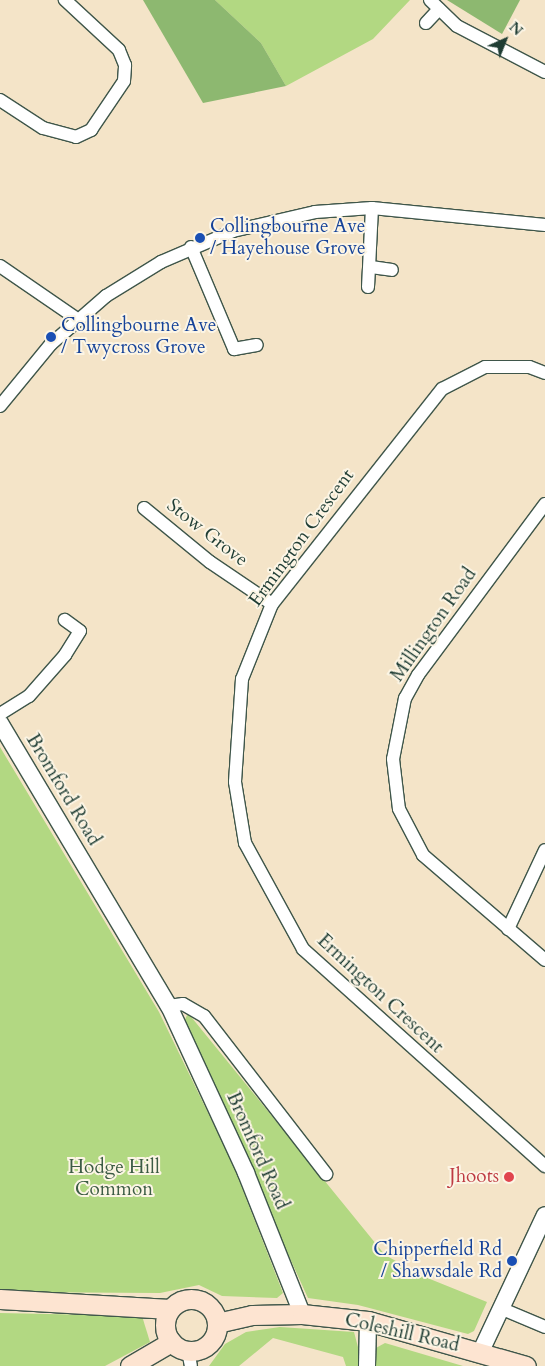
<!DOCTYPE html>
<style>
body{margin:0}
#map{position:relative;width:545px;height:1366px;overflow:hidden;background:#f4e4c8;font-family:Cardo,serif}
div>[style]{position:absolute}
.green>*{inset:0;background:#b2d882}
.forest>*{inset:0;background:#8db870}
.roads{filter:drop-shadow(1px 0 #3f564a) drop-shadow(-1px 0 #3f564a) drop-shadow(0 1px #3f564a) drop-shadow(0 -1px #3f564a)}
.minor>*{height:12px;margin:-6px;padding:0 6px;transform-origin:6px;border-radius:6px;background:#fff}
.tertiary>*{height:16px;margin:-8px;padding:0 8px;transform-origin:8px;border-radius:8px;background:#fff}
.secondary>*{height:19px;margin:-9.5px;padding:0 9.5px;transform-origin:9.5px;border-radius:9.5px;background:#fde4d1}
.secondary>.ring{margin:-9.5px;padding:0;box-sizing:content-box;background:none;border:19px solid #fde4d1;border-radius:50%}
.dots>*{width:14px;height:14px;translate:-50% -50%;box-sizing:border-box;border:2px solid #fcf5e5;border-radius:50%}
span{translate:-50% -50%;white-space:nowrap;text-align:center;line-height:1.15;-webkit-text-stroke:4px #fcf5e5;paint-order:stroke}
.transit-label{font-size:19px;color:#164399}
.left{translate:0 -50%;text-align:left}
.right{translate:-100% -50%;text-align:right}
.street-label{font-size:19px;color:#1f3d34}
.park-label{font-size:19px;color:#3c5c44}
.health-label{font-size:19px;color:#be3a42}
.north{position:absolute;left:480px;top:15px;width:50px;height:50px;-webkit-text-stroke:4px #fcf5e5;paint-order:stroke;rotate:44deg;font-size:14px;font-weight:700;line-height:20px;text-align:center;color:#1f3d34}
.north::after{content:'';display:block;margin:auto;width:18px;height:22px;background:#1f3d34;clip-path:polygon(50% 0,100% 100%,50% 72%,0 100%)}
</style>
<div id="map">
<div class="green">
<i style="clip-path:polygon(215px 0,410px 0,373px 39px,286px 86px,261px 43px)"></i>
<i style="clip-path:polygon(0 747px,159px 1012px,232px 1162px,283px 1293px,277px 1298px,222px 1296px,199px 1285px,160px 1293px,0 1292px)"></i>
<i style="clip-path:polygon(188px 1013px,385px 1255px,425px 1277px,487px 1302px,474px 1331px,468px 1334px,358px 1305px,308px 1298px,183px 1024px)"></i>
<i style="clip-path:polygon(0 1313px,142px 1316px,150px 1342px,105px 1366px,0 1366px)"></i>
<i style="clip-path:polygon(280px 1327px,354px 1332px,363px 1366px,346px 1366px,343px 1357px,273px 1338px,239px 1366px,209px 1366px,225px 1344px,246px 1332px)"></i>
<i style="clip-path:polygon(385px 1343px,463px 1366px,375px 1366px,374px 1349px)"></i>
</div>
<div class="forest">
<i style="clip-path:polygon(143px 0,215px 0,261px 43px,286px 86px,203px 103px)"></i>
<i style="clip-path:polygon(447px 0,520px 0,502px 34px)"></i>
</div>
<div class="roads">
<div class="minor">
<i style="left:430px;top:0;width:37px;rotate:44deg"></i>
<i style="left:457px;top:26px;width:99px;rotate:27.6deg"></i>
<i style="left:426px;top:23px;width:19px;rotate:-47deg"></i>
<i style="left:0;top:100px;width:51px;rotate:33.1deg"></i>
<i style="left:43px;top:128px;width:34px;rotate:15deg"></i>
<i style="left:76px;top:137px;width:17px;rotate:-25deg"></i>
<i style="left:91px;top:130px;width:59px;rotate:-56deg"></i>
<i style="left:124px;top:81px;width:16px;rotate:-86deg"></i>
<i style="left:125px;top:65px;width:16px;rotate:-112deg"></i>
<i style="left:119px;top:50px;width:74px;rotate:-137.2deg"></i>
<i style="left:191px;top:247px;width:111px;rotate:67.1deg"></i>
<i style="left:234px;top:349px;width:23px;rotate:-10deg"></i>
<i style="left:0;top:266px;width:93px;rotate:34.5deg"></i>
<i style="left:371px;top:267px;width:21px;rotate:8deg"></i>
<i style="left:368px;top:287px;width:79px;rotate:-87.1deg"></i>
<i style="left:545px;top:373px;width:17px;rotate:-159deg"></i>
<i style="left:529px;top:367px;width:44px;rotate:180deg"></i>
<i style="left:485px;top:367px;width:48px;rotate:152.9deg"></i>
<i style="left:442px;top:389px;width:274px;rotate:128.3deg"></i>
<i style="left:272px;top:604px;width:81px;rotate:111.8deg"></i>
<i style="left:242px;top:679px;width:103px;rotate:93.9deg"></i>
<i style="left:235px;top:782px;width:62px;rotate:80.7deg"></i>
<i style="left:245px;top:843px;width:121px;rotate:61.3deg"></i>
<i style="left:303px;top:949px;width:325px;rotate:41.9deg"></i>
<i style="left:0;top:406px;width:80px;rotate:-50.6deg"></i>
<i style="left:51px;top:344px;width:73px;rotate:-41.1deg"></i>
<i style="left:106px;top:296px;width:65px;rotate:-31.7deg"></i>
<i style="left:161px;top:262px;width:78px;rotate:-23.3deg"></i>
<i style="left:233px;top:231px;width:84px;rotate:-13deg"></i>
<i style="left:315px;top:212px;width:57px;rotate:-4deg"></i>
<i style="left:372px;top:208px;width:174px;rotate:5.6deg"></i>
<i style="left:545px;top:504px;width:213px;rotate:126.6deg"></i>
<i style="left:418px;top:675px;width:26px;rotate:119deg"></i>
<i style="left:405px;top:698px;width:62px;rotate:101.1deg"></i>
<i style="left:393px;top:759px;width:50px;rotate:83.2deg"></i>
<i style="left:399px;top:809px;width:52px;rotate:62.4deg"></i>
<i style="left:423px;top:855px;width:161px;rotate:40.7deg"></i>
<i style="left:144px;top:508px;width:85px;rotate:39.3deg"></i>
<i style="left:210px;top:562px;width:75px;rotate:34.1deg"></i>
<i style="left:0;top:714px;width:34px;rotate:-32deg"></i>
<i style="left:29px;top:696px;width:55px;rotate:-48.7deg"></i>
<i style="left:65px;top:655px;width:28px;rotate:-58deg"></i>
<i style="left:80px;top:631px;width:19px;rotate:-144deg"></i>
<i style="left:508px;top:929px;width:87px;rotate:-64.9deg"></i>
<i style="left:169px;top:1006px;width:14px;rotate:-8deg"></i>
<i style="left:183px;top:1004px;width:24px;rotate:30deg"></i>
<i style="left:204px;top:1016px;width:200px;rotate:52.3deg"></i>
<i style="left:500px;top:1308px;width:49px;rotate:22.9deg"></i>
<i style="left:188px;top:1351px;width:15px;rotate:79deg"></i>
</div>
<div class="tertiary">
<i style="left:0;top:723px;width:330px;rotate:59.2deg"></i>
<i style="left:169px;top:1006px;width:184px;rotate:65.2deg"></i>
<i style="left:246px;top:1173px;width:152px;rotate:68.3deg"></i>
<i style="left:481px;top:1351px;width:150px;rotate:-64.8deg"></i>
<i style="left:367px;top:1366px;width:45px;rotate:-88.7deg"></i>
</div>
<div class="secondary">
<i style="left:0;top:1299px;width:170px;rotate:3.4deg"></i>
<i class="ring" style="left:165px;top:1299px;width:33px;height:33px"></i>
<i style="left:217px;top:1323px;width:36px;rotate:-13deg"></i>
<i style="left:252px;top:1315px;width:50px;rotate:-1.1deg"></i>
<i style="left:302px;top:1314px;width:66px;rotate:6.1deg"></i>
<i style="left:368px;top:1321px;width:164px;rotate:15.9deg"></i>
<i style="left:130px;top:1366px;width:48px;rotate:-30.3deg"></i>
</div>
</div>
<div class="dots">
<i style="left:200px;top:238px;background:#1a4fb4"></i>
<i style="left:51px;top:337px;background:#1a4fb4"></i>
<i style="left:509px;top:1177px;background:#e0444e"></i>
<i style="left:512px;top:1261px;background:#1a4fb4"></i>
</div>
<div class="transit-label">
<span class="left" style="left:210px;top:238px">Collingbourne Ave<br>/ Hayehouse Grove</span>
<span class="left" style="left:61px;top:337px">Collingbourne Ave<br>/ Twycross Grove</span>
<span class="right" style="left:502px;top:1261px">Chipperfield Rd<br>/ Shawsdale Rd</span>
</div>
<div class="street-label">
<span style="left:207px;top:533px;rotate:38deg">Stow Grove</span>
<span style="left:302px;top:538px;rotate:-54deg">Ermington Crescent</span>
<span style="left:434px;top:625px;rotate:-55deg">Millington Road</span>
<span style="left:63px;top:790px;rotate:59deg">Bromford Road</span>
<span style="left:380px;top:994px;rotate:43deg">Ermington Crescent</span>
<span style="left:257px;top:1151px;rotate:66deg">Bromford Road</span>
<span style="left:402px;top:1333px;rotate:13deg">Coleshill Road</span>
</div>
<div class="park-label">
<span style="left:114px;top:1179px">Hodge Hill<br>Common</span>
</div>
<div class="health-label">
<span class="right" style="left:499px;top:1177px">Jhoots</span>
</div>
<div class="north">N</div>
</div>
